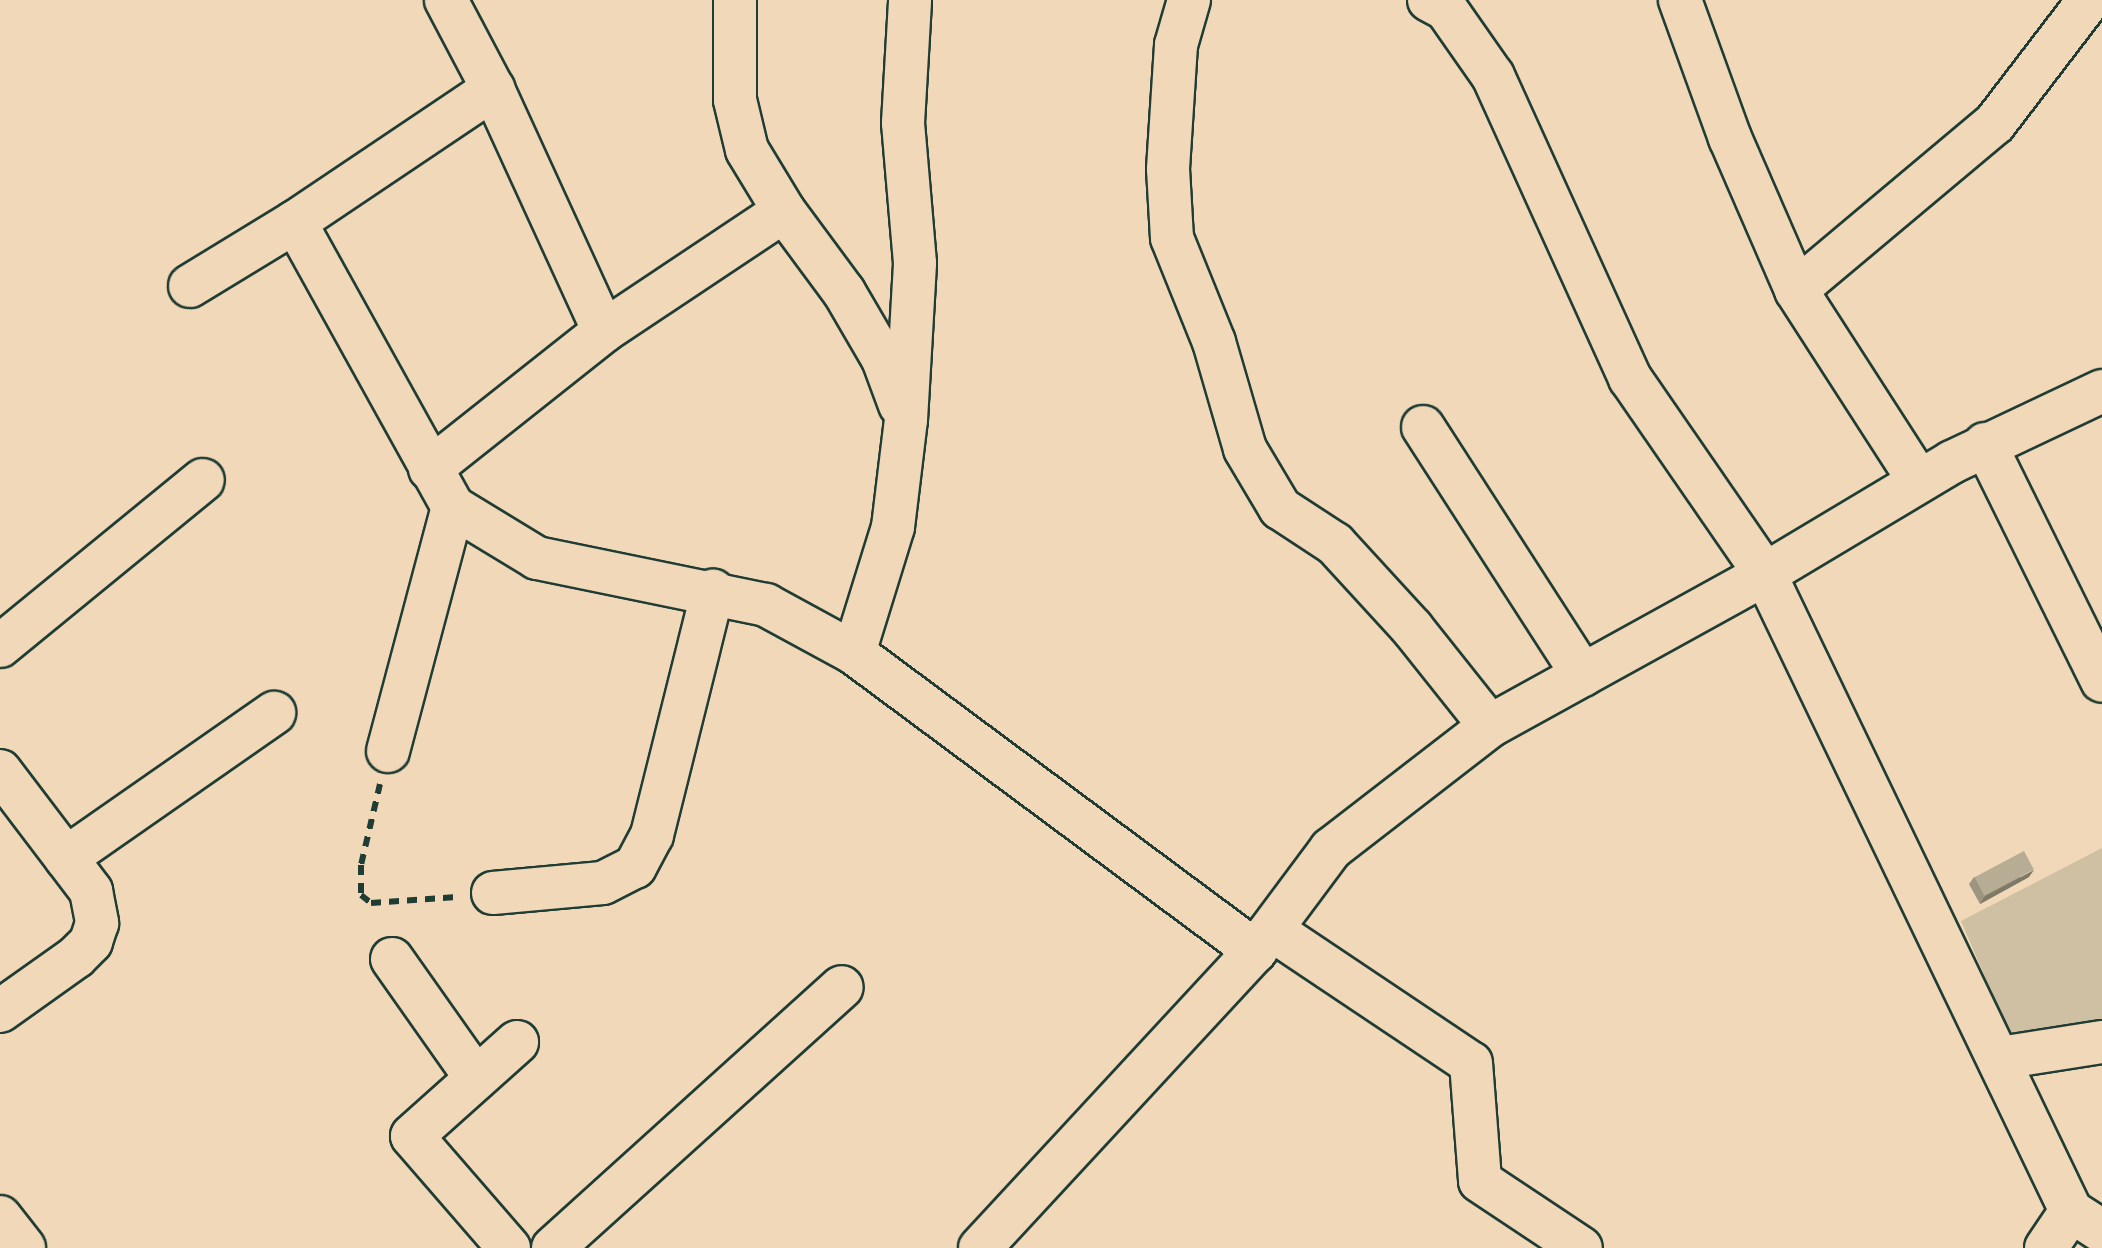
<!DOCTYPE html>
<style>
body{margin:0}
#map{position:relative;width:2102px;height:1248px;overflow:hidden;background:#f1d8b9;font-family:"Balsamiq Sans",sans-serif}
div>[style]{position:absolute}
.green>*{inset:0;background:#cfbfa3}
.path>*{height:6px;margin-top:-3px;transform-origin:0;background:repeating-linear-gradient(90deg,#1f3d34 0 10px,transparent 0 18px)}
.roads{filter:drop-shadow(2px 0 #1f3d34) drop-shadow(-2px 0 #1f3d34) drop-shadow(0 2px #1f3d34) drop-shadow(0 -2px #1f3d34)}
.minor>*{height:42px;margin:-21px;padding:0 21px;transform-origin:21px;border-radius:21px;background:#f1d8b9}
.wall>*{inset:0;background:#9d957f}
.shaded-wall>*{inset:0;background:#7f7968}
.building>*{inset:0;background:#b6ad94;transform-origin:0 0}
span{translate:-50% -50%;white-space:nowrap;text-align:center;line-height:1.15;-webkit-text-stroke:9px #f1d8b9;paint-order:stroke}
</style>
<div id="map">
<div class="green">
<i style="clip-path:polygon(2102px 848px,2102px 1029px,2014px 1044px,1961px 921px)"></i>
</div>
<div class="path">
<i style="left:380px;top:784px;width:83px;rotate:103.2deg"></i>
<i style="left:361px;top:865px;width:30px;rotate:90deg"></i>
<i style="left:361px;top:895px;width:13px;rotate:39deg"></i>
<i style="left:371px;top:903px;width:86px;rotate:-4deg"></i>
</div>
<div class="roads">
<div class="minor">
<i style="left:446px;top:0;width:101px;rotate:62.2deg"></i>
<i style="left:493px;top:89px;width:266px;rotate:65.4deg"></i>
<i style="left:735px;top:0;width:100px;rotate:90deg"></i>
<i style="left:735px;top:100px;width:51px;rotate:76.5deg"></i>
<i style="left:747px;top:150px;width:71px;rotate:58.8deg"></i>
<i style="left:784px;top:211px;width:101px;rotate:53.5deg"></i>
<i style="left:844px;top:292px;width:78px;rotate:59.8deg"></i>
<i style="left:883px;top:359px;width:49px;rotate:69.7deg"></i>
<i style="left:1189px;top:0;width:47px;rotate:106.1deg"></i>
<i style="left:1176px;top:45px;width:124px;rotate:93.7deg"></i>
<i style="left:1168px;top:169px;width:69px;rotate:86.7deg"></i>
<i style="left:1172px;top:238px;width:112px;rotate:68deg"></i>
<i style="left:1214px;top:342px;width:111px;rotate:73.8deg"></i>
<i style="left:1245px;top:449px;width:69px;rotate:59.3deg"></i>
<i style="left:1280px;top:508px;width:66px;rotate:33.2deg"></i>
<i style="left:1335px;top:544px;width:114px;rotate:47.5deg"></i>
<i style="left:1412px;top:628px;width:125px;rotate:51.5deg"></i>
<i style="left:1429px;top:0;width:19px;rotate:28deg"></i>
<i style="left:1446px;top:9px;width:82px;rotate:55deg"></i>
<i style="left:1493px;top:76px;width:332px;rotate:65.6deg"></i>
<i style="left:1630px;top:378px;width:238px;rotate:55.4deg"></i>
<i style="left:1765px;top:574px;width:707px;rotate:64.34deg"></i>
<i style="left:2071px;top:1211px;width:37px;rotate:33deg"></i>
<i style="left:1680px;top:0;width:147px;rotate:70.1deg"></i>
<i style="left:1730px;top:138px;width:166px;rotate:66.5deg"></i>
<i style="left:1796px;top:290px;width:227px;rotate:57.2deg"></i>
<i style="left:295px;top:222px;width:326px;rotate:61deg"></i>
<i style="left:453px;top:507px;width:98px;rotate:31.3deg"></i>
<i style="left:537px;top:558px;width:234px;rotate:11.6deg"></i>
<i style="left:766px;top:605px;width:100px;rotate:28.6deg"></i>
<i style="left:854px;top:653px;width:500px;rotate:36.6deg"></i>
<i style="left:190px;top:286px;width:123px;rotate:-31.4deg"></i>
<i style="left:295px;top:222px;width:239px;rotate:-33.9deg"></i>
<i style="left:1796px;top:290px;width:260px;rotate:-40deg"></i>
<i style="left:1995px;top:123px;width:155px;rotate:-52.6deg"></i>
<i style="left:1423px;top:427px;width:295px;rotate:57.2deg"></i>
<i style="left:1985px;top:444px;width:264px;rotate:63.7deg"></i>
<i style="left:430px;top:469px;width:222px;rotate:-38.4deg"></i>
<i style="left:604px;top:331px;width:216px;rotate:-33.7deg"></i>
<i style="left:0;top:646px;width:262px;rotate:-39.3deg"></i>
<i style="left:854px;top:653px;width:132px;rotate:-72.8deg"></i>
<i style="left:893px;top:527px;width:108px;rotate:-83.1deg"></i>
<i style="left:906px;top:420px;width:157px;rotate:-86.7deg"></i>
<i style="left:915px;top:263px;width:141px;rotate:-94.9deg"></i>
<i style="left:903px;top:123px;width:123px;rotate:-86.7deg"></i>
<i style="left:388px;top:751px;width:253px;rotate:-75.1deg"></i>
<i style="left:0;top:771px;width:151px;rotate:52.8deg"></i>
<i style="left:91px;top:891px;width:33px;rotate:79deg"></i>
<i style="left:97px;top:923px;width:20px;rotate:108deg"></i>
<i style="left:91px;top:942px;width:21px;rotate:135deg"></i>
<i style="left:76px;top:957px;width:93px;rotate:144.6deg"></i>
<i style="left:66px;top:858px;width:254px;rotate:-34.9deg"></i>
<i style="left:493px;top:893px;width:110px;rotate:-5.2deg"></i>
<i style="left:603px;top:883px;width:36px;rotate:-27deg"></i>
<i style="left:635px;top:867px;width:36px;rotate:-62deg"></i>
<i style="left:652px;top:835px;width:252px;rotate:-76deg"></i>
<i style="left:1272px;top:930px;width:239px;rotate:33.8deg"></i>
<i style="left:1471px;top:1063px;width:118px;rotate:85.6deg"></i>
<i style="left:1480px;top:1181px;width:121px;rotate:33.6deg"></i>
<i style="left:392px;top:959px;width:146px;rotate:54.8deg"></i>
<i style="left:2000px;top:1058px;width:103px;rotate:-8.9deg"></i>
<i style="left:0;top:1217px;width:39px;rotate:52deg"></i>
<i style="left:509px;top:1248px;width:148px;rotate:-130.9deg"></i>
<i style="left:412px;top:1136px;width:141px;rotate:-41.8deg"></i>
<i style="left:553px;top:1248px;width:389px;rotate:-42.1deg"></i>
<i style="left:980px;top:1248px;width:405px;rotate:-47.2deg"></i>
<i style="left:1255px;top:951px;width:127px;rotate:-53.3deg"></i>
<i style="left:1331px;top:849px;width:201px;rotate:-37.7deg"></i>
<i style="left:1490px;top:726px;width:314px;rotate:-28.9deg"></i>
<i style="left:1765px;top:574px;width:218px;rotate:-30.9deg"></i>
<i style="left:1952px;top:462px;width:166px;rotate:-25.3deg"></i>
<i style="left:2046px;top:1248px;width:45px;rotate:-56deg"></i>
</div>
</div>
<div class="wall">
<i style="clip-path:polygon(1974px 877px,2029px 877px,1980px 904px,1969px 884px)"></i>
</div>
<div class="shaded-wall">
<i style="clip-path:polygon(2034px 870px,2029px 877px,1980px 904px,1985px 896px)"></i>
</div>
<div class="building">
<i style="left:2024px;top:851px;width:21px;height:56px;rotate:62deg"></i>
</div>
</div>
